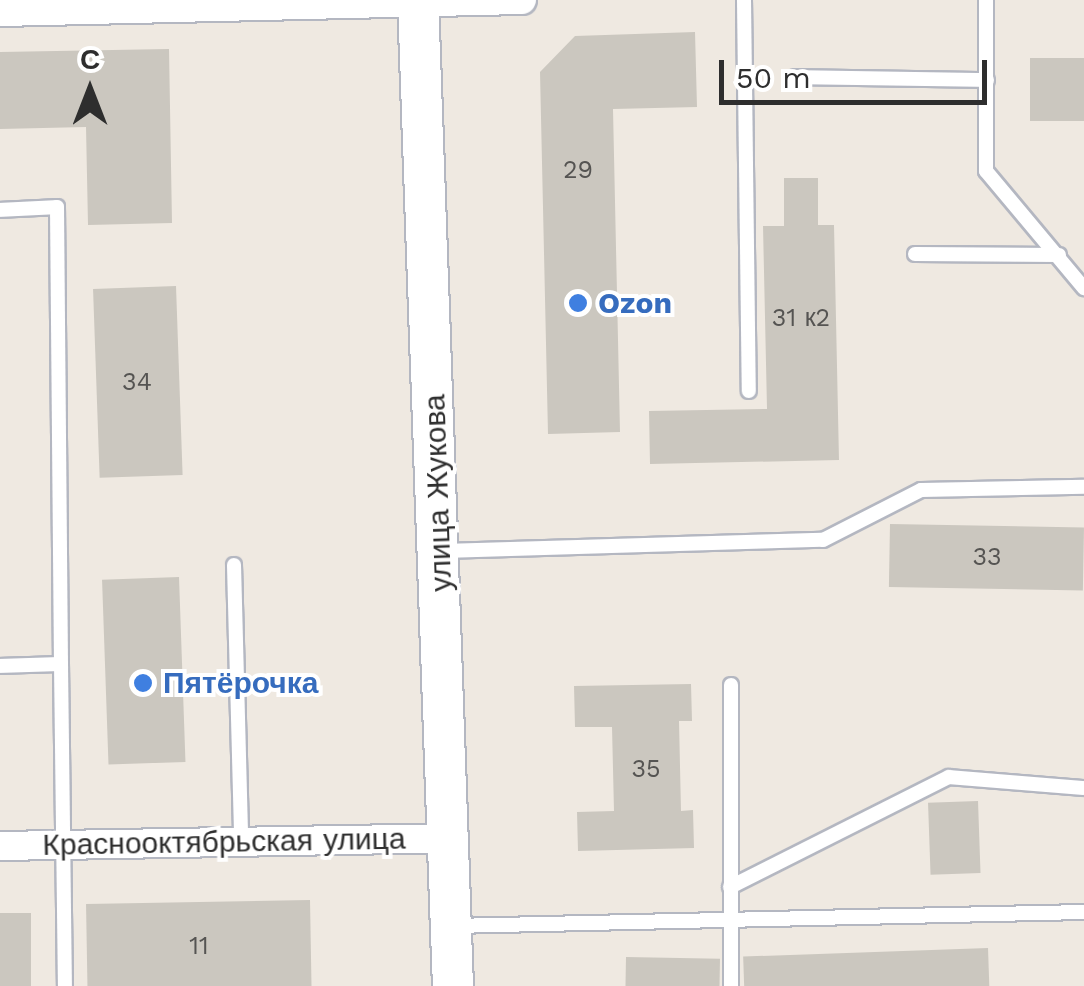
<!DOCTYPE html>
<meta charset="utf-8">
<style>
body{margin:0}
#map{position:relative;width:1084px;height:986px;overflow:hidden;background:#efe9e1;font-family:"Work Sans",sans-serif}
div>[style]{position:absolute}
.building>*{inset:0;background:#cbc7bf;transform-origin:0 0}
.roads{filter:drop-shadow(2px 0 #b4b7c1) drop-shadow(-2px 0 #b4b7c1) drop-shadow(0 2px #b4b7c1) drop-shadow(0 -2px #b4b7c1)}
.service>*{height:14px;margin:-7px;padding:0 7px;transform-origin:7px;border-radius:7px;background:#fff}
.minor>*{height:28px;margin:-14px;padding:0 14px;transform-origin:14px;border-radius:14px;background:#fff}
.secondary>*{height:40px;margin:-20px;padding:0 20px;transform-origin:20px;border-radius:20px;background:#fff}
.dots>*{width:28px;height:28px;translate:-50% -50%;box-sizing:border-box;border:5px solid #fff;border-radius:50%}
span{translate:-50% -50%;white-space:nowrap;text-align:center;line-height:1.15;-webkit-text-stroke:8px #fff;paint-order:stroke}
.number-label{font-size:25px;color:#555452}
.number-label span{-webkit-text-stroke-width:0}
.shop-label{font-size:30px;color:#366cbe;font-weight:700}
.left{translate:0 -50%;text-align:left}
.street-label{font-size:30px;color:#2e2e2e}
.north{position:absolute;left:40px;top:40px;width:100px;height:100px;-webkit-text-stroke:8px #fff;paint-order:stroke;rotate:0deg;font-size:28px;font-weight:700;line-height:40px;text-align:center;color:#2e2e2e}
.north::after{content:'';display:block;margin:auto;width:35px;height:45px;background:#2e2e2e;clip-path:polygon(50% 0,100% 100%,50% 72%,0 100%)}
.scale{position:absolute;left:719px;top:60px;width:268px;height:45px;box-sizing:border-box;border:5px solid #2e2e2e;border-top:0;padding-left:12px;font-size:30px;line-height:35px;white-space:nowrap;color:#2e2e2e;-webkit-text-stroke:8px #fff;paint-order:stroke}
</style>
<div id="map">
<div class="building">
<i style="clip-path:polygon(695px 32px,697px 107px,613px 109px,620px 432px,548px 434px,540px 72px,575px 36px)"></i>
<i style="clip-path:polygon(169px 49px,172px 223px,88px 225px,86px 127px,0 129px,0 52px)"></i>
<i style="left:1030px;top:58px;width:54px;height:63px"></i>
<i style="clip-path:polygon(784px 178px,818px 178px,818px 225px,834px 225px,839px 460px,650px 464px,649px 411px,767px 409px,763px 226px,784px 226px)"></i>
<i style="left:176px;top:286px;width:189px;height:83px;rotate:88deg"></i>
<i style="left:890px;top:524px;width:194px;height:63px;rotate:1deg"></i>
<i style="left:179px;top:577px;width:185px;height:77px;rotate:88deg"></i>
<i style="clip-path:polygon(691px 684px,692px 721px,679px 721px,681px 811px,693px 810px,694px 848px,578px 851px,577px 812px,614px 811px,612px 727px,575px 727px,574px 686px)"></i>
<i style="left:978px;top:801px;width:72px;height:50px;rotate:88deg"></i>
<i style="left:310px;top:900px;width:86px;height:224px;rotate:89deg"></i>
<i style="left:0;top:913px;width:31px;height:73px"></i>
<i style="left:988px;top:948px;width:38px;height:245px;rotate:88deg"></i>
<i style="left:626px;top:957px;width:94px;height:29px;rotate:1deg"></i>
</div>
<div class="roads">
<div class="service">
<i style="left:744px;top:0;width:391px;rotate:89.3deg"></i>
<i style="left:986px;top:0;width:171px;rotate:90deg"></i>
<i style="left:986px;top:171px;width:153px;rotate:50.1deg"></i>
<i style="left:795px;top:77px;width:192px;rotate:0.9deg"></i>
<i style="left:0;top:210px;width:57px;rotate:-3deg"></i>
<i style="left:57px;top:207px;width:457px;rotate:89.5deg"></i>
<i style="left:915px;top:254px;width:144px;rotate:0.4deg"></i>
<i style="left:442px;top:551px;width:381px;rotate:-1.7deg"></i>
<i style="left:823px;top:540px;width:110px;rotate:-27deg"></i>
<i style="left:921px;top:490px;width:163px;rotate:-1.1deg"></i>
<i style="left:234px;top:565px;width:276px;rotate:88.5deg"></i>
<i style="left:0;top:666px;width:61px;rotate:-1.9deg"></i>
<i style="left:61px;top:664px;width:322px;rotate:89.3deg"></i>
<i style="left:730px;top:887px;width:245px;rotate:-26.7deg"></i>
<i style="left:949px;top:777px;width:135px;rotate:4.7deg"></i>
<i style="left:452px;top:926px;width:632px;rotate:-1.27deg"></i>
<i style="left:731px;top:986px;width:301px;rotate:-90deg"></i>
</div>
<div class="minor">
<i style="left:0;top:12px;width:522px;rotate:-1.32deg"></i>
<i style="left:0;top:846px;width:449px;rotate:-1deg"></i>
</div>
<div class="secondary">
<i style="left:418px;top:0;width:987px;rotate:87.97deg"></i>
</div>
</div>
<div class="dots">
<i style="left:578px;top:303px;background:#3f7fe0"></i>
<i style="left:143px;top:683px;background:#3f7fe0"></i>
</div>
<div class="number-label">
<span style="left:578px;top:170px">29</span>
<span style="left:801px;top:318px">31 к2</span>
<span style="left:137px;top:382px">34</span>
<span style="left:987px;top:557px">33</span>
<span style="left:646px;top:769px">35</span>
<span style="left:199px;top:946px">11</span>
</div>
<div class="shop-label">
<span class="left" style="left:598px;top:303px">Ozon</span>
<span class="left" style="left:163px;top:683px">Пятёрочка</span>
</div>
<div class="street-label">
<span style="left:438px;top:493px;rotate:-92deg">улица Жукова</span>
<span style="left:224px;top:842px;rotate:-1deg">Краснооктябрьская улица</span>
</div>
<div class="north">С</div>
<div class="scale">50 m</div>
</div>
